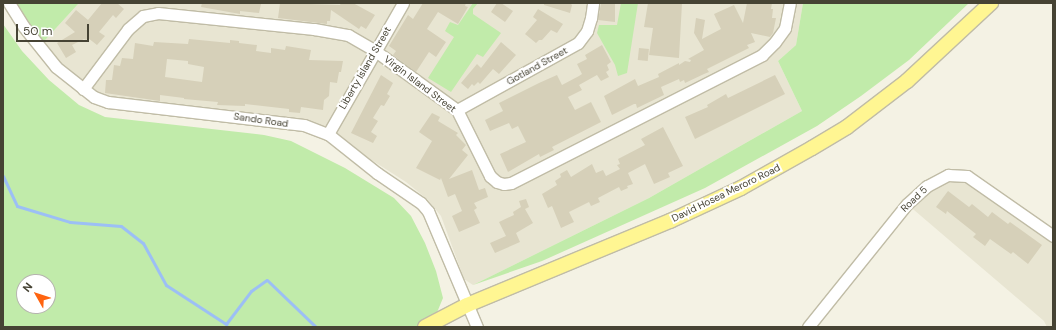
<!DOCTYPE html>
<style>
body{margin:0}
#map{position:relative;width:1056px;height:330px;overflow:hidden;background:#f4f2e4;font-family:"DM Sans",sans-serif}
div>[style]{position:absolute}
.residential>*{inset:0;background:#e8e5d2}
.green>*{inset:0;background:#c1ebaa}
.stream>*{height:3px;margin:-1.5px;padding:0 1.5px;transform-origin:1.5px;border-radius:1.5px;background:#9cbff5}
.building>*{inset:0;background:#d6d0b9;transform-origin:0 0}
.roads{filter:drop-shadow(1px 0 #c0bca6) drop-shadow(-1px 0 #c0bca6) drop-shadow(0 1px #c0bca6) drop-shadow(0 -1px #c0bca6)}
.minor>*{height:11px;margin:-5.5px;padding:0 5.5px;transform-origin:5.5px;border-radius:5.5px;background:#fff}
.major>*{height:14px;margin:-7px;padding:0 7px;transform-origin:7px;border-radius:7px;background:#fff692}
span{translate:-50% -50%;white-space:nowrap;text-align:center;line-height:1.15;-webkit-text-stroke:4px #fff;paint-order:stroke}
.street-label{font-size:10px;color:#464334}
.frame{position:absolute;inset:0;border:4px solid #464334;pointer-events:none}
.north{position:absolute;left:16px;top:274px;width:40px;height:40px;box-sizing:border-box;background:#fff;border:1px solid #b5b4ae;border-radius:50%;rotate:309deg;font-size:11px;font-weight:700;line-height:16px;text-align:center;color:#464334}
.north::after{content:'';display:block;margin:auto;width:14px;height:18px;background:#ff6410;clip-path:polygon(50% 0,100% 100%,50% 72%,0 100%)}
.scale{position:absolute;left:16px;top:24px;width:73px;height:18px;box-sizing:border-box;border:2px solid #464334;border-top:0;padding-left:5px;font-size:12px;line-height:14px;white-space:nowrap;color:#464334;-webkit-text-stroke:3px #fff;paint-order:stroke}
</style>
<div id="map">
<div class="residential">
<i style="clip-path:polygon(79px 3px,803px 3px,796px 45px,778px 61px,802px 111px,649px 198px,473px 285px,464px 279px,441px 216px,427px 199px,406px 182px,348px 145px,306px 126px,96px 96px,91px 86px,65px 74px,37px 49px)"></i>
<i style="clip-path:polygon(967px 176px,1053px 236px,1053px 327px,1047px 327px,1044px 321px,907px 204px,927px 186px)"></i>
</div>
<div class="green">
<i style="clip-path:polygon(13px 3px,79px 3px,37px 49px)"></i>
<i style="clip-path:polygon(473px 3px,478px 3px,473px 9px,473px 14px,501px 33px,483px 57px,477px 54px,451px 92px,428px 78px,454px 37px,445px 31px,450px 22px,458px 25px)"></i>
<i style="clip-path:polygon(621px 3px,638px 3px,627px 73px,618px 76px,615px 65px,597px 33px,599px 25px,617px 25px)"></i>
<i style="clip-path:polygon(803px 3px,969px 3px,909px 60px,861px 96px,817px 126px,705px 188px,542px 261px,473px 285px,649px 198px,802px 111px,778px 61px,796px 45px)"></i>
<i style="clip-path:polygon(evenodd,3px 24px,22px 51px,49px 80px,79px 105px,105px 117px,264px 135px,291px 141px,345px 168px,394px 198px,411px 216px,425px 243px,436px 271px,443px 298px,433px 322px,444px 327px,3px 327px,3px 24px,24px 282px,48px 282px,48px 306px,24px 306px,24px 282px)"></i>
</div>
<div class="stream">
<i style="left:3px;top:176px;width:33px;rotate:65deg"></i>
<i style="left:17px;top:206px;width:55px;rotate:16.8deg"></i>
<i style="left:70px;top:222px;width:51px;rotate:4.5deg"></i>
<i style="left:121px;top:226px;width:28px;rotate:38deg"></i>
<i style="left:143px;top:243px;width:48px;rotate:61.3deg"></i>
<i style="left:166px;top:285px;width:72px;rotate:33deg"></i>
<i style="left:226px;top:324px;width:41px;rotate:-52.9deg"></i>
<i style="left:251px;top:291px;width:19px;rotate:-35deg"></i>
<i style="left:267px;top:280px;width:68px;rotate:43.8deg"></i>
</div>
<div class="building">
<i style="clip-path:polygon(102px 3px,117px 3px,124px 9px,116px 18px,113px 15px,99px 32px,105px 36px,97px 45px,88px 38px,86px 40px,84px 39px,72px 45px,76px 52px,66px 58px,57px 43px,75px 32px,65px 23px,76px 10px,88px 20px)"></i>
<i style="clip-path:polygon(202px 3px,256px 3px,261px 4px,259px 13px,240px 11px,240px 14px,201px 7px)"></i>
<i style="clip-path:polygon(280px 3px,340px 5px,341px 3px,353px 3px,375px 15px,366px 29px,361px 26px,359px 29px,331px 10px,330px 21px,327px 21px,327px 24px,278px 18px)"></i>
<i style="clip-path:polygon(423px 3px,466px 3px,465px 6px,468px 7px,458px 24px,438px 12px,427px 29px,446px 42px,436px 57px,429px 52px,416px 72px,393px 55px,396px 51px,389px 46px,408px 15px,413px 19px)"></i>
<i style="clip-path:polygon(497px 3px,501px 3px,513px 11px,505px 22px,491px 12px)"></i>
<i style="clip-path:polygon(544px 3px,570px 3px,572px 5px,570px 13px,544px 5px)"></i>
<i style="clip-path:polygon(601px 3px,615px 3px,615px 22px,598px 20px)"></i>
<i style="clip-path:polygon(648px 3px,682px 3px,679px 58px,649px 55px,653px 28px,644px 27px)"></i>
<i style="clip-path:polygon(747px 3px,772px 3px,771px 9px,773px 9px,772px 18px,776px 18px,773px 33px,770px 37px,751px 33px,755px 42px,747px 45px,749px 48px,707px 69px,709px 72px,704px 74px,685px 83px,684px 80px,680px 82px,679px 79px,661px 87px,664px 95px,637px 108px,636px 104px,634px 104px,612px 115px,604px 96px,635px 79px,638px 86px,659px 77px,658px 74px,679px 63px,679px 65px,685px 61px,690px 62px,691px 60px,688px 59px,704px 50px,694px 33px,696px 18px,705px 20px,702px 39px,721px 29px,714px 14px,734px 5px,743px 23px)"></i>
<i style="clip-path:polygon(538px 9px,563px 24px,557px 33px,551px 30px,542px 40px,539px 40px,536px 43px,525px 34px,537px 20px,533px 17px)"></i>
<i style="clip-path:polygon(evenodd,189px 39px,230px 43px,230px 40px,239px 41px,239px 43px,257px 45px,256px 51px,271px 53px,271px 48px,285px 50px,286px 46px,311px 50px,309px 60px,343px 61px,341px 72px,339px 72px,337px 83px,330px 82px,329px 96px,324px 100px,323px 110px,301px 107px,300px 113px,289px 112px,289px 109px,245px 104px,245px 106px,217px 105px,218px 102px,184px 99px,184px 98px,160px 95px,160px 101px,105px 93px,106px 80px,112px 80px,114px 65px,120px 66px,122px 58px,133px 59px,135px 43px,153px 46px,154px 42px,188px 44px,189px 39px,167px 59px,188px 61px,188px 64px,204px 67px,202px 82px,165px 77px,167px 59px)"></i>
<i style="clip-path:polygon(501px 42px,516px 55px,499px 74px,493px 69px,480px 84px,478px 82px,474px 86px,472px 84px,468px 89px,461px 83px,477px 64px,481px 68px)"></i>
<i style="clip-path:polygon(602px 45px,611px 62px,607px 65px,609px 70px,606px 72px,609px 77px,601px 81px,597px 75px,579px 85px,582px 90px,568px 97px,575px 110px,591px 102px,601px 122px,552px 147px,554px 150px,540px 157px,539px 154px,508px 172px,500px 154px,526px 142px,518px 126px,512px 129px,509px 123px,490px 131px,485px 120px,503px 111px,499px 103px,539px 83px,557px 75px,562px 85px,579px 76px,582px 74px,577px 64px,587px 59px,585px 55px)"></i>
<i style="left:639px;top:48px;width:10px;height:12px;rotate:6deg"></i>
<i style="clip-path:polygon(381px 75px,393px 83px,387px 94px,390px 96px,384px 106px,381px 105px,373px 118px,378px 121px,371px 132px,377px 136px,373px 143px,351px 133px)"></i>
<i style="clip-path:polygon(775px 75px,785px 94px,695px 139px,685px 117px,708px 107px,707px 105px,726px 94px,728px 98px)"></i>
<i style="clip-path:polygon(432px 113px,440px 117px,438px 121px,458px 133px,456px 135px,466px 145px,462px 150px,468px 155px,449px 179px,472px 170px,479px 190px,485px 188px,488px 197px,474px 203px,477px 208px,474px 210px,480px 223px,459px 232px,452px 216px,462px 211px,455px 194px,448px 197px,441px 178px,440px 180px,416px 168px,432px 141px,419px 132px)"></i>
<i style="clip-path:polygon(663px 127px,683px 166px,668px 173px,670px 177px,654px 184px,645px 164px,628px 173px,633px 184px,627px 186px,628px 188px,621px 191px,619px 187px,598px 198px,600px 202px,591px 206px,589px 202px,569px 212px,574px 222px,561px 228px,552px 206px,548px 208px,542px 194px,557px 185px,555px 181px,561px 177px,560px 174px,567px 170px,571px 177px,592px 164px,596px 173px,603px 170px,606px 176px,620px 169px,617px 165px,620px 164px,618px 159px,645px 145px,641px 139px)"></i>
<i style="clip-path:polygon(948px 191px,969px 207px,972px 204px,988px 217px,992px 212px,1008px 224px,1010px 222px,1042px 245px,1028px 264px,1013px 252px,1011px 254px,990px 239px,985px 246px,973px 237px,976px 234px,947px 211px,946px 214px,936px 207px)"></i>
<i style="clip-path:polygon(526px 199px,529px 207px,525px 209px,533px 223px,516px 233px,520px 242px,495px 253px,490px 243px,506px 236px,499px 222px,514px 215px,513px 212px,521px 207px,519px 201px)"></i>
</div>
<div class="roads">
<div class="minor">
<i style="left:9px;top:3px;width:28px;rotate:58deg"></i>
<i style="left:24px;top:27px;width:51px;rotate:51.3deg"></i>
<i style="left:56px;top:67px;width:48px;rotate:38.3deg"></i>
<i style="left:94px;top:97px;width:15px;rotate:20deg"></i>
<i style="left:108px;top:102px;width:197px;rotate:6.7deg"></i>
<i style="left:304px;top:125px;width:26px;rotate:21deg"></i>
<i style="left:328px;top:134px;width:63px;rotate:38.5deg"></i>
<i style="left:377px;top:173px;width:53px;rotate:34.3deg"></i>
<i style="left:421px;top:203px;width:11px;rotate:49deg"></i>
<i style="left:428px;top:211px;width:126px;rotate:67.1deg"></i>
<i style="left:83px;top:89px;width:75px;rotate:-53.1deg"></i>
<i style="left:128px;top:29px;width:20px;rotate:-41deg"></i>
<i style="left:143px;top:16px;width:15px;rotate:-11deg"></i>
<i style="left:158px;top:13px;width:157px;rotate:5.9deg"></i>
<i style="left:314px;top:29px;width:35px;rotate:10deg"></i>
<i style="left:348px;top:35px;width:30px;rotate:30deg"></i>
<i style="left:374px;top:50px;width:102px;rotate:35.9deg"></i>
<i style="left:457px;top:110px;width:74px;rotate:63.4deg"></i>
<i style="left:490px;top:176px;width:9px;rotate:41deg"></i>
<i style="left:497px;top:182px;width:7px;rotate:16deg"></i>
<i style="left:504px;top:184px;width:7px;rotate:-8deg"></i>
<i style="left:511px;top:183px;width:282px;rotate:-27deg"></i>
<i style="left:762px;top:55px;width:18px;rotate:-45deg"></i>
<i style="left:775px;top:42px;width:17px;rotate:-54deg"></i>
<i style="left:785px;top:28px;width:25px;rotate:-79deg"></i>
<i style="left:457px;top:110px;width:138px;rotate:-29deg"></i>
<i style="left:578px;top:43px;width:15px;rotate:-53deg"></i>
<i style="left:587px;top:31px;width:14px;rotate:-73deg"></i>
<i style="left:591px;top:18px;width:15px;rotate:-82deg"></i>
<i style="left:328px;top:134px;width:151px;rotate:-60.2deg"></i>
<i style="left:808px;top:327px;width:158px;rotate:-51.2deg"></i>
<i style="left:907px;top:204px;width:27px;rotate:-42deg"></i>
<i style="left:927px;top:186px;width:24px;rotate:-28deg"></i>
<i style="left:948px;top:175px;width:19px;rotate:3deg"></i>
<i style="left:967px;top:176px;width:105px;rotate:34.9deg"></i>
</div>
<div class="major">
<i style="left:425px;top:327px;width:47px;rotate:-27.6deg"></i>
<i style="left:467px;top:305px;width:220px;rotate:-22.5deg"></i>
<i style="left:670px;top:221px;width:78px;rotate:-24.9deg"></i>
<i style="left:741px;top:188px;width:81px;rotate:-29.4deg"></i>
<i style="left:812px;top:148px;width:41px;rotate:-31deg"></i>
<i style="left:847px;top:127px;width:76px;rotate:-37.5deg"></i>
<i style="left:907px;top:81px;width:115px;rotate:-42.9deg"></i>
</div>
</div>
<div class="street-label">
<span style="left:537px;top:66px;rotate:-29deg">Gotland Street</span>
<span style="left:365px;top:68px;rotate:-60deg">Liberty Island Street</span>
<span style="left:420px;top:84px;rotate:37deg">Virgin Island Street</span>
<span style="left:261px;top:120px;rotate:8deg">Sando Road</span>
<span style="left:726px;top:193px;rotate:-26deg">David Hosea Meroro Road</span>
<span style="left:914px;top:199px;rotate:-44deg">Road 5</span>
</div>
<div class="frame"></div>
<div class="north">N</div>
<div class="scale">50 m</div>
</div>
